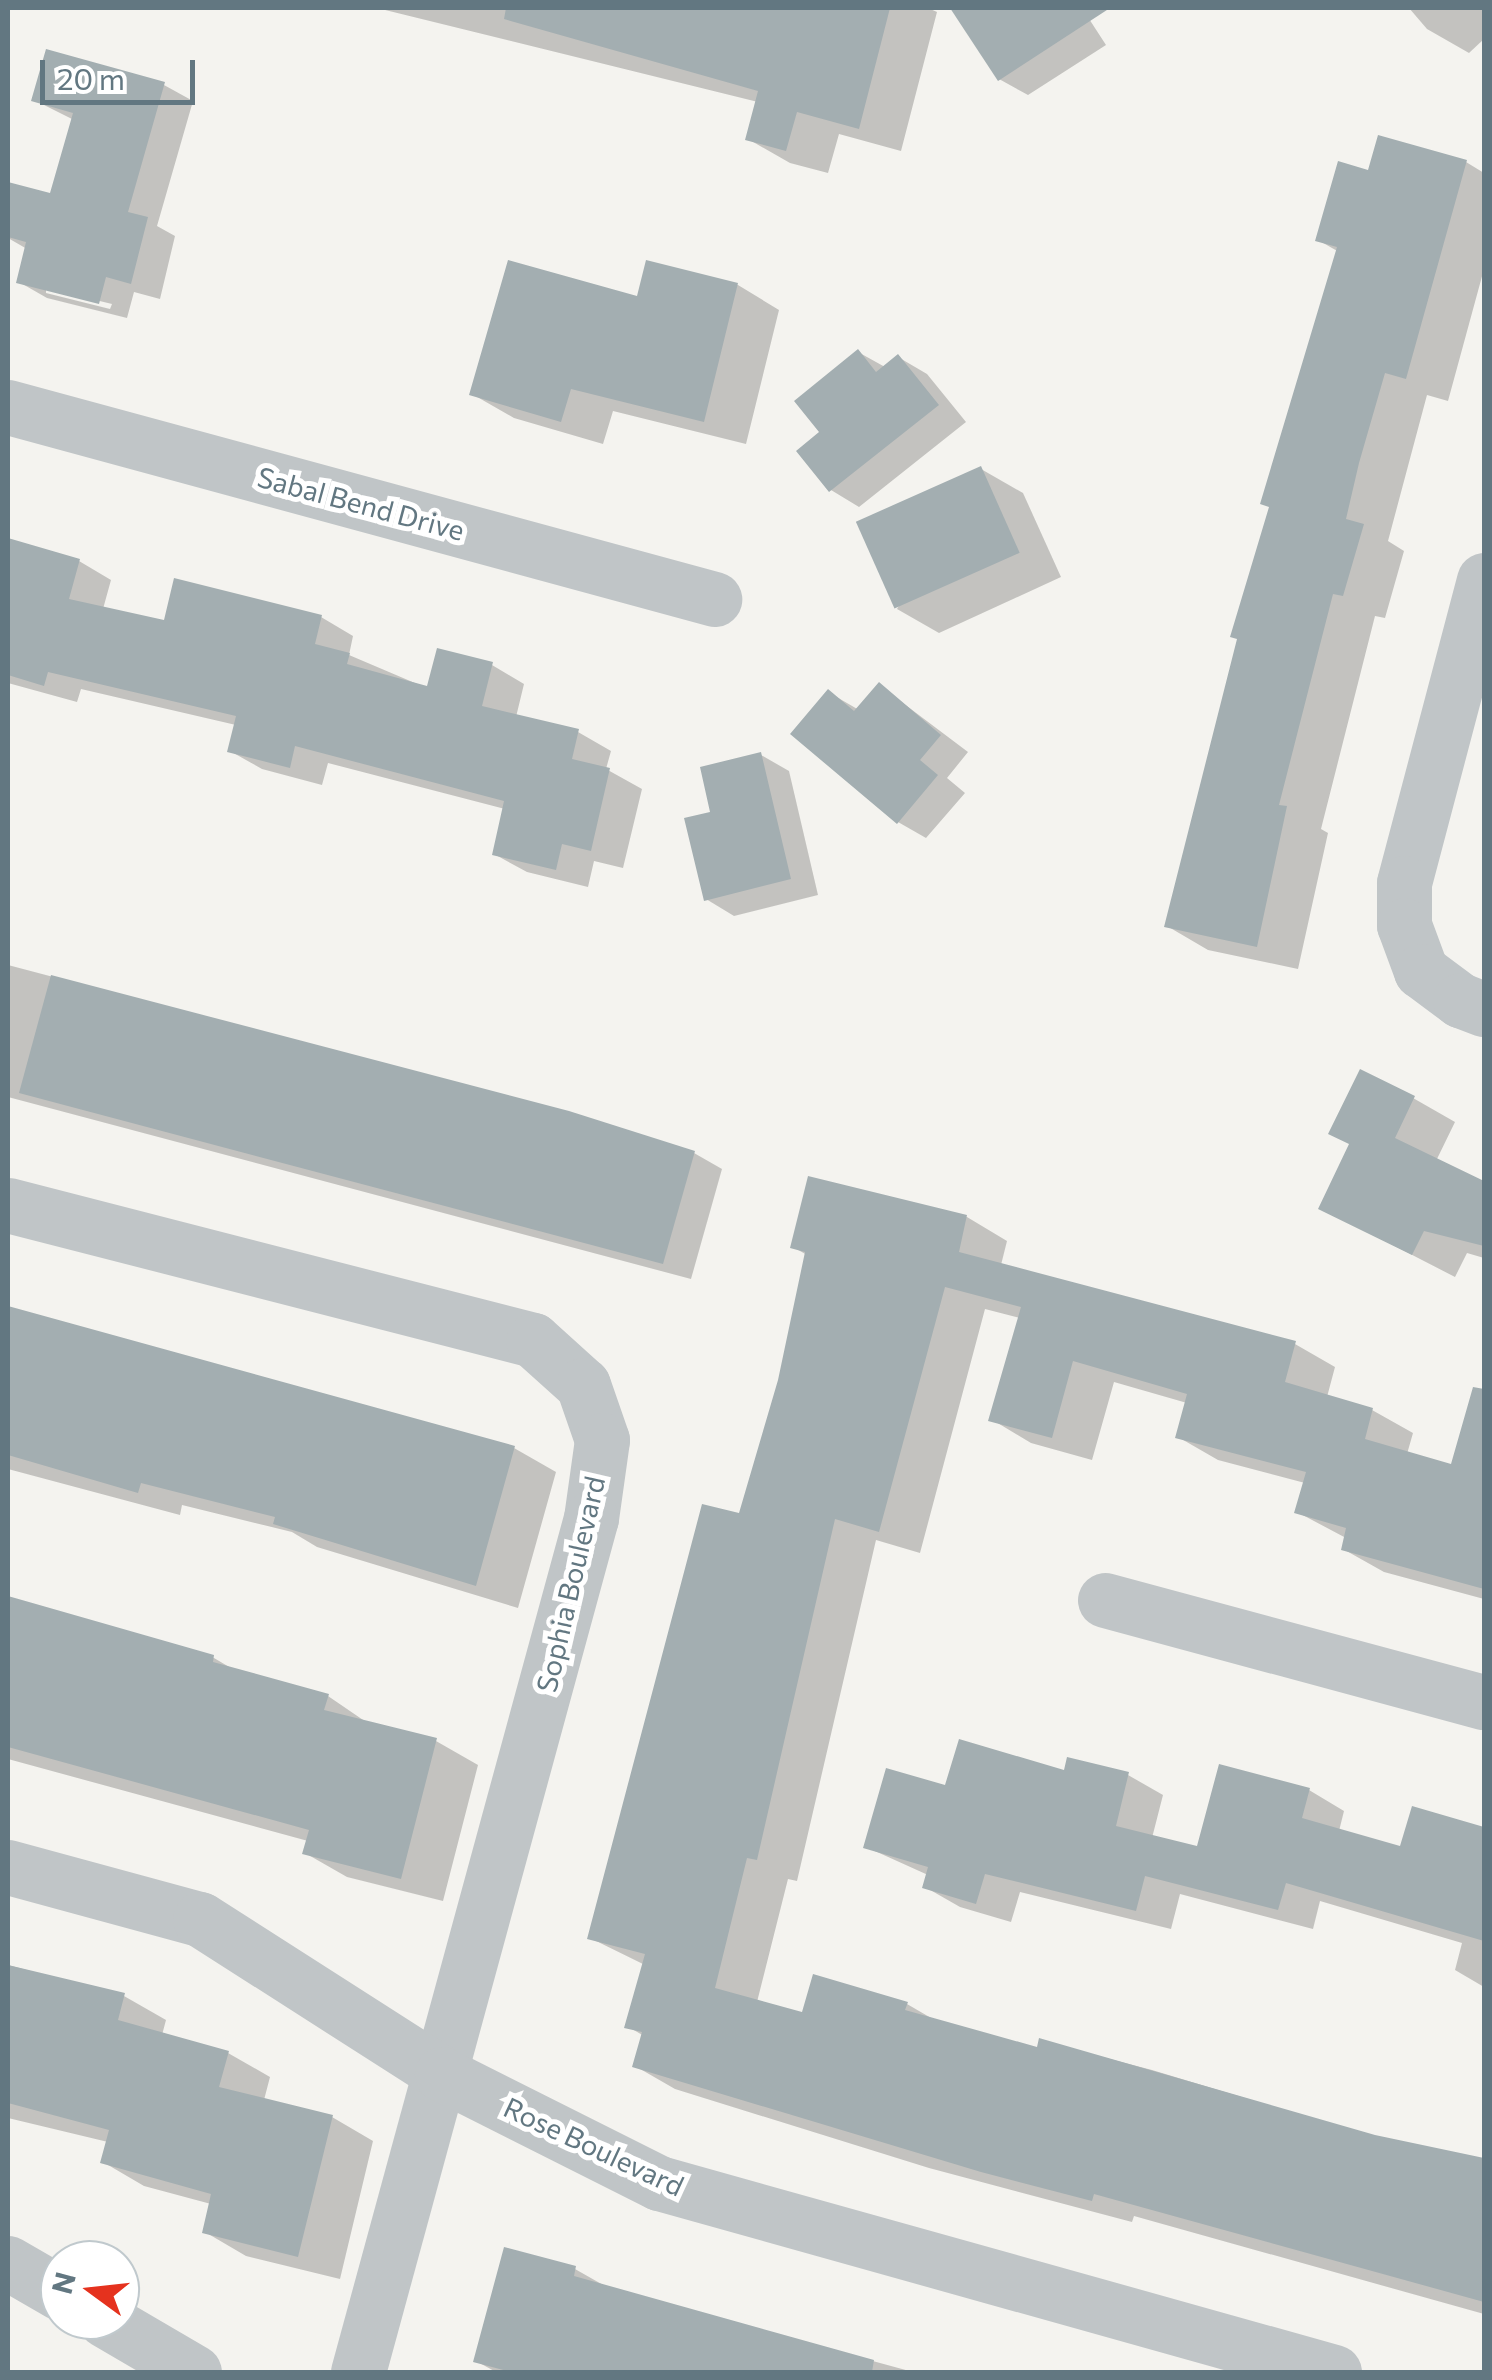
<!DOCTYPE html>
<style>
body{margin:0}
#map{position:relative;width:1492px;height:2380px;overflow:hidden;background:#f4f3ef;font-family:Commissioner,sans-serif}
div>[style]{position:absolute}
.shadow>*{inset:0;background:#0003}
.building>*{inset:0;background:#a3aeb1;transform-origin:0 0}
.minor>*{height:55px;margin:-27.5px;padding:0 27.5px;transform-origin:27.5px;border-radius:27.5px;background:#c0c5c7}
span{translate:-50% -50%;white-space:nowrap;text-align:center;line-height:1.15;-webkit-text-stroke:10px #fff;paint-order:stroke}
.street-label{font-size:28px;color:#627781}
.frame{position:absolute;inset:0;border:10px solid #627781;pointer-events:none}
.north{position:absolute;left:40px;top:2240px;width:100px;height:100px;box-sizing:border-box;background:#fff;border:2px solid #c0c9cd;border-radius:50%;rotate:285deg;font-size:28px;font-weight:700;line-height:40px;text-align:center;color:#627781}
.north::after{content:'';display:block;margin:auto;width:35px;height:45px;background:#e5321e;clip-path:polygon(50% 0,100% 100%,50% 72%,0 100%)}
.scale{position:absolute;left:40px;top:60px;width:155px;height:45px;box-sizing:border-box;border:5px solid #627781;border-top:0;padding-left:12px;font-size:30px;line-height:35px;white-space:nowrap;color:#627781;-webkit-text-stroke:8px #fff;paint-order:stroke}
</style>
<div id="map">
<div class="shadow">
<i style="clip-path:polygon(377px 8px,928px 8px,937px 12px,901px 151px,839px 134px,828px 173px,790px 163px,748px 139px,758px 102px)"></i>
<i style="clip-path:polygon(953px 8px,1004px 16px,999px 8px,1082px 8px,1106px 45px,1028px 95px,999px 79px)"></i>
<i style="clip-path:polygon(1409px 8px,1484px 8px,1484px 39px,1469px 53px,1427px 29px)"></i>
<i style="clip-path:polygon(evenodd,164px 85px,193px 101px,157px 226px,175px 236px,160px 299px,134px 292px,127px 318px,47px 298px,19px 282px,27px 249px,8px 238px,14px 186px,52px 196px,74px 120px,34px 100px,164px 85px,46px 288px,112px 304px,110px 309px,46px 293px,46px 288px)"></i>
<i style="clip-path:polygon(1466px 162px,1484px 173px,1484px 269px,1448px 401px,1427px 395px,1388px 541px,1404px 551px,1385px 618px,1375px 616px,1321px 829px,1328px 833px,1298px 969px,1208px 950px,1167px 926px,1339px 252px,1318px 240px,1369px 173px)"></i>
<i style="clip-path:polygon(648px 263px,738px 285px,779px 310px,746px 444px,613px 411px,603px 444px,514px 418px,472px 394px,639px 300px)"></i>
<i style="clip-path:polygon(858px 352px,885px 367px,898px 357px,927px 374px,966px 422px,859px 507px,831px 490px,822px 433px)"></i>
<i style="clip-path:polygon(981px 469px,1023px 493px,1061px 577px,939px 633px,897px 609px)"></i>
<i style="clip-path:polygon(8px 540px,79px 561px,111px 580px,103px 609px,166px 623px,321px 617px,353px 636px,349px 655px,429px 689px,492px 665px,524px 684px,516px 717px,578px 732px,611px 751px,606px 769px,642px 789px,623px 868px,594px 861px,588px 887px,527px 872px,494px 854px,505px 809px,328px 763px,322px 785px,262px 769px,230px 751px,236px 725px,81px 689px,77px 702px,8px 683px)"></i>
<i style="clip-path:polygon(879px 685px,968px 752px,947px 778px,965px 793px,926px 838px,898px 822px,828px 692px,859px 710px)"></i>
<i style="clip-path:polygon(761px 755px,789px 771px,818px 895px,734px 916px,706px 899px)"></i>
<i style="clip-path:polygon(8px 965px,568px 1113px,694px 1153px,722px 1169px,691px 1279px,8px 1097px)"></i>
<i style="clip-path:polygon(1413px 1098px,1455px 1122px,1436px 1161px,1484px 1184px,1484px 1258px,1467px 1253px,1455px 1277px,1321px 1208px)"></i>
<i style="clip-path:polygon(810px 1179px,967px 1217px,1007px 1241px,1001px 1265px,1295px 1344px,1335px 1367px,1327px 1397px,1372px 1410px,1413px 1433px,1407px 1454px,1453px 1467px,1456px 1454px,1484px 1463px,1484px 1599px,1384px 1572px,1343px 1549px,1346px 1538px,1297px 1512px,1305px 1483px,1218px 1460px,1178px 1437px,1187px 1403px,1114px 1382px,1092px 1460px,1031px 1443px,991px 1419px,1020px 1318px,985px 1309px,920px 1553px,876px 1540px,797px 1881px,788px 1879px,757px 2002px,804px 2015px,907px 2004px,938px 2022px,1039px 2050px,1041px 2041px,1152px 2070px,1374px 2137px,1484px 2163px,1484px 2314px,1134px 2216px,1132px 2222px,929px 2168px,675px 2089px,635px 2066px,644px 2036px,627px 2026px,645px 1965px,590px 1938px,740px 1516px,781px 1380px,807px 1255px,793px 1247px)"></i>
<i style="clip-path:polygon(8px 1308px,514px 1448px,556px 1472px,518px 1608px,317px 1547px,292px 1532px,182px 1505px,180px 1515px,8px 1469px)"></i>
<i style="clip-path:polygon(10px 1609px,214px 1658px,236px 1671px,328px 1696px,369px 1724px,436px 1741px,478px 1765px,443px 1901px,347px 1877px,305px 1853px,308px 1841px,8px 1759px)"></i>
<i style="clip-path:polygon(1220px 1767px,1309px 1790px,1344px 1811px,1339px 1831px,1402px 1849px,1450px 1820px,1484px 1839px,1484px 1987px,1455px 1970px,1462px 1943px,1320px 1901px,1313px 1929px,1180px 1894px,1171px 1929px,1020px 1892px,1011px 1922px,960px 1907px,925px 1887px,928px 1875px,866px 1847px,947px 1788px,1066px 1773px,1128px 1775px,1163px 1795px,1152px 1838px,1199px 1849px)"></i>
<i style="clip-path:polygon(8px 1965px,124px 1996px,166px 2020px,162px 2035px,228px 2053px,270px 2077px,264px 2100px,332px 2117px,373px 2141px,340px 2279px,246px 2256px,205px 2232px,211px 2204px,144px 2186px,103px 2162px,108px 2142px,8px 2118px)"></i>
<i style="clip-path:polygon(575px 2269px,612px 2290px,913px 2372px,496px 2372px,476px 2361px)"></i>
</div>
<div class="building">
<i style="clip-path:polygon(506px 8px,890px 8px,859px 129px,797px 112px,786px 151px,745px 140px,758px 91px,504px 19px)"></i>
<i style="clip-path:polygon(950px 8px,1110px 8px,998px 81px)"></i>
<i style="clip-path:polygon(46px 49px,165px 82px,128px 212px,148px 217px,131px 284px,106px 277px,99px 304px,16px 283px,26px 242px,8px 237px,8px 182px,50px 193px,73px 113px,31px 101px)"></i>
<i style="clip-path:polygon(1378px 135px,1467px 160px,1406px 379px,1385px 373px,1359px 463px,1346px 519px,1364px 524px,1343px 596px,1333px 594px,1279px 805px,1287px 806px,1257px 947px,1164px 927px,1237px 639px,1230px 637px,1269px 507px,1260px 504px,1337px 247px,1315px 241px,1338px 161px,1368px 170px)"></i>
<i style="clip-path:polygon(508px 260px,637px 296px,646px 260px,738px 283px,704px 422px,571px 389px,561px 422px,469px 395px)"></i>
<i style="clip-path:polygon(858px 349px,876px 372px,898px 354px,939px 405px,829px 492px,796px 451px,819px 432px,794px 401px)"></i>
<i style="left:981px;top:466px;width:95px;height:137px;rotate:66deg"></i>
<i style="clip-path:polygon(8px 538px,80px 559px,69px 599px,164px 620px,174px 578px,322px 615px,315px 644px,350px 653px,347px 664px,427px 686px,437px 648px,493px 662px,482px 706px,579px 729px,572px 759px,610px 768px,591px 851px,562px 844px,556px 870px,492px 855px,504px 801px,295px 746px,290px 768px,227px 752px,236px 716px,48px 672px,44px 686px,8px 675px)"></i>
<i style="clip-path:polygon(879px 682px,941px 735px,920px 760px,938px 775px,897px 824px,790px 734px,828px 689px,854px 711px)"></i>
<i style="clip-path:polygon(761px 752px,791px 879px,704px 901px,684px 818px,710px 812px,700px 767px)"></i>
<i style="clip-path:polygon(51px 975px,569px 1111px,695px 1151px,663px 1264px,19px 1093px)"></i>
<i style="clip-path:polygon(1360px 1069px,1415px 1096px,1395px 1138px,1484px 1181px,1484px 1246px,1424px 1231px,1412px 1255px,1318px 1209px,1349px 1144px,1328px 1134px)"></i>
<i style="clip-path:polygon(808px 1176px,967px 1215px,959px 1252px,1296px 1341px,1285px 1382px,1373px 1408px,1365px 1439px,1451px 1464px,1473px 1387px,1484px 1389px,1484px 1589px,1341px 1550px,1346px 1528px,1294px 1513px,1306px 1472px,1175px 1438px,1187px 1394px,1073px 1361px,1052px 1438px,988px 1421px,1021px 1307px,945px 1287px,879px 1532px,835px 1519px,757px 1860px,747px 1858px,715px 1988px,802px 2012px,813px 1974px,908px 2002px,905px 2010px,1037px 2047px,1039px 2038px,1375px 2135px,1484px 2158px,1484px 2302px,1094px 2194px,1092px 2201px,981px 2172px,632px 2067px,642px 2032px,624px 2028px,645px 1954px,587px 1939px,702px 1504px,739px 1513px,778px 1380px,805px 1252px,790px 1248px)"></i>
<i style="clip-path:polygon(8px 1306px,515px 1446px,476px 1586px,273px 1524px,275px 1517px,141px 1483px,138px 1493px,8px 1455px)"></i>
<i style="clip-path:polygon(8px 1596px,214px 1655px,213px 1662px,329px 1694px,324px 1710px,437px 1738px,401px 1879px,302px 1854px,309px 1830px,8px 1747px)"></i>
<i style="clip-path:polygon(959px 1739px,1064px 1770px,1067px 1757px,1129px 1772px,1116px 1826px,1197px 1846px,1219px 1764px,1310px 1788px,1302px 1818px,1400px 1846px,1412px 1806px,1484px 1827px,1484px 1941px,1286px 1883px,1278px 1910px,1145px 1876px,1136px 1911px,985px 1874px,976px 1904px,922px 1888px,928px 1867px,863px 1848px,886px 1768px,945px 1785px)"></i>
<i style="clip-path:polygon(8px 1965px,125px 1993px,118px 2020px,229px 2051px,219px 2087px,333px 2115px,298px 2257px,202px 2233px,211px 2194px,100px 2163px,109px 2130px,8px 2103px)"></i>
<i style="clip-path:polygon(504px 2247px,576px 2266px,574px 2276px,874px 2360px,872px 2372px,511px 2372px,473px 2362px)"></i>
</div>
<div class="minor">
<i style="left:8px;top:407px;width:732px;rotate:15.21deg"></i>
<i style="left:1484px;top:580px;width:313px;rotate:104.8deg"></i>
<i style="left:1404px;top:883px;width:42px;rotate:90deg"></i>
<i style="left:1404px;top:925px;width:49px;rotate:69.7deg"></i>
<i style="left:1421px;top:971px;width:49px;rotate:36.6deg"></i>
<i style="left:1460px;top:1000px;width:26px;rotate:21deg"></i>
<i style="left:8px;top:1205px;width:542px;rotate:14.42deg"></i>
<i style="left:533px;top:1340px;width:67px;rotate:42deg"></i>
<i style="left:583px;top:1385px;width:58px;rotate:70.9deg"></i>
<i style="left:602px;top:1440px;width:79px;rotate:98deg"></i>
<i style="left:591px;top:1518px;width:885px;rotate:105.26deg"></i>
<i style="left:1105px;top:1600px;width:392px;rotate:15.1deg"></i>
<i style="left:8px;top:1867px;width:199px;rotate:15.2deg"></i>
<i style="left:200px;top:1919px;width:287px;rotate:32.6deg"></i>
<i style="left:442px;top:2074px;width:243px;rotate:26.7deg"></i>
<i style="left:659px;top:2183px;width:701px;rotate:15.64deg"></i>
<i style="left:8px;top:2263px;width:60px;rotate:30deg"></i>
<i style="left:105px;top:2320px;width:103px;rotate:30.3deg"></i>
</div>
<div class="street-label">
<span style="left:361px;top:503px;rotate:15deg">Sabal Bend Drive</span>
<span style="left:570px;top:1584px;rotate:-77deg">Sophia Boulevard</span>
<span style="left:594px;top:2146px;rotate:25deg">Rose Boulevard</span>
</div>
<div class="frame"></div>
<div class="north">N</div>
<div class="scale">20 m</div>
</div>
